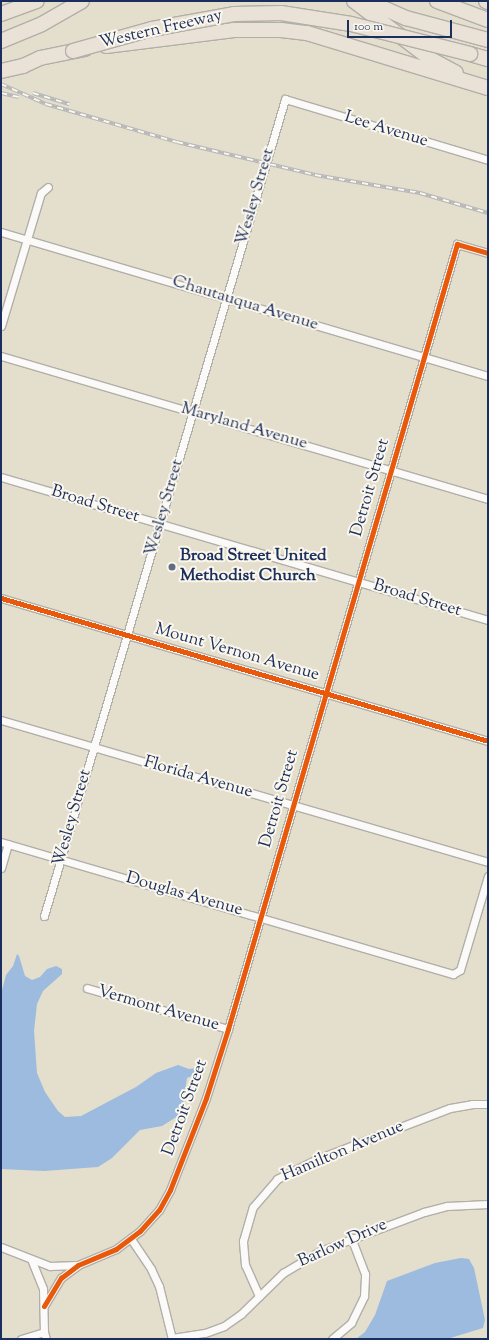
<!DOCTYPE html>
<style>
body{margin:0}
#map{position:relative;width:489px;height:1340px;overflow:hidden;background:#e4decd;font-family:"Sorts Mill Goudy",serif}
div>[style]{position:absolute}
.water>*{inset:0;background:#9cbbdf}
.roads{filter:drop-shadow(1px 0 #b1afa9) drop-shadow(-1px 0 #b1afa9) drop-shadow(0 1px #b1afa9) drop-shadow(0 -1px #b1afa9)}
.minor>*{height:7px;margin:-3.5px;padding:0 3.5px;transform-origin:3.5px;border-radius:3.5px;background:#fbfaf8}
.motorway>*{height:14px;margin:-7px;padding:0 7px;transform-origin:7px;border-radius:7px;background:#eae2d6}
.rail>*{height:3.5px;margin-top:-1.75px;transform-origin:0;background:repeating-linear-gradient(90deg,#fbf7ec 0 6px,#b5b7b9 0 12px);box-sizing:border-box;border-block:1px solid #b5b7b9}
.bridges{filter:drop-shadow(1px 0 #b1afa9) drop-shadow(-1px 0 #b1afa9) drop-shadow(0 1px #b1afa9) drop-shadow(0 -1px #b1afa9)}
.motorway-bridge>*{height:14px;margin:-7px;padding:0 7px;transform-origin:7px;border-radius:7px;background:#eae2d6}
.cycleway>*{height:5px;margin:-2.5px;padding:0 2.5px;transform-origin:2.5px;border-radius:2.5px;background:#e8590c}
.dots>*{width:11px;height:11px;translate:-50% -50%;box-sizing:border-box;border:2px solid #fbf7ec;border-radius:50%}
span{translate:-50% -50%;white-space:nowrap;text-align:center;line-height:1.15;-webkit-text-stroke:4px #fbf7ec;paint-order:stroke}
.street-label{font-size:17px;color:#1b2f5e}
.poi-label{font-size:17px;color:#1b2f5e;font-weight:700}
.left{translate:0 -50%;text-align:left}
.frame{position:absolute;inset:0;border:2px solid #1b2f5e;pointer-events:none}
.scale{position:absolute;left:347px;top:20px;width:105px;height:18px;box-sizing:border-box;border:2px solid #1b2f5e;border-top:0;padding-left:5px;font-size:12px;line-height:14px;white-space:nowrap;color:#1b2f5e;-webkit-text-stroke:3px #fbf7ec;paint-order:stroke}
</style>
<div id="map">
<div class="water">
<i style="clip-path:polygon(17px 954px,19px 956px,25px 976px,32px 980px,40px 977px,47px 969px,56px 966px,62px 969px,62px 974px,43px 991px,37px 1004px,34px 1031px,37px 1073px,45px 1092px,58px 1111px,65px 1117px,81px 1116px,136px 1087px,156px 1073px,178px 1065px,189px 1069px,206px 1067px,202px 1072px,187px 1078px,183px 1105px,178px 1116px,162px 1126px,140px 1130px,112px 1158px,98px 1167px,44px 1171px,1px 1169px,1px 994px,6px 975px,13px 966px)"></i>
<i style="clip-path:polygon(461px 1258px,469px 1259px,474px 1268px,485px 1320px,483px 1328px,447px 1339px,356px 1339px,365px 1332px,375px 1315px,387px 1281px,435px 1263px)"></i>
</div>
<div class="roads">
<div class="minor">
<i style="left:1px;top:232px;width:508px;rotate:16.47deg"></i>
<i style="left:1px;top:326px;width:139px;rotate:-73.3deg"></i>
<i style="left:41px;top:193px;width:9px;rotate:-41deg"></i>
<i style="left:1px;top:356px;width:508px;rotate:16.36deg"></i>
<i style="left:1px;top:477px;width:508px;rotate:16.36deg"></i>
<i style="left:1px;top:598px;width:508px;rotate:16.36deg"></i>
<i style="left:1px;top:720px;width:507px;rotate:16.26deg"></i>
<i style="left:1px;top:842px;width:471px;rotate:16.3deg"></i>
<i style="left:453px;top:974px;width:8px;rotate:-30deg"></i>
<i style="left:460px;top:970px;width:98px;rotate:-73.4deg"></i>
<i style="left:1px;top:868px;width:25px;rotate:-74deg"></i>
<i style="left:44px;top:916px;width:852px;rotate:-73.56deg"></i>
<i style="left:285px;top:99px;width:212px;rotate:16.7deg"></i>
<i style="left:87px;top:988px;width:147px;rotate:16.2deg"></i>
<i style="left:131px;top:1239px;width:36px;rotate:56deg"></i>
<i style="left:151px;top:1269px;width:19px;rotate:65deg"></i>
<i style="left:159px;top:1286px;width:55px;rotate:76.2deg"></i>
<i style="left:1px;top:1247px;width:53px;rotate:21.2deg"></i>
<i style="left:50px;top:1266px;width:27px;rotate:-2deg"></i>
<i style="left:31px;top:1259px;width:32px;rotate:68deg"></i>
<i style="left:43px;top:1289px;width:43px;rotate:88.7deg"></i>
<i style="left:44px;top:1332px;width:7px;rotate:74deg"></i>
<i style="left:259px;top:1296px;width:34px;rotate:-114deg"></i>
<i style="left:245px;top:1265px;width:24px;rotate:-95deg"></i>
<i style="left:243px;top:1241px;width:35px;rotate:-74deg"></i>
<i style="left:253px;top:1207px;width:37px;rotate:-49deg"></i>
<i style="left:277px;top:1179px;width:45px;rotate:-26.6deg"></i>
<i style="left:317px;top:1159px;width:142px;rotate:-21deg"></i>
<i style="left:450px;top:1108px;width:22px;rotate:-10deg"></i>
<i style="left:472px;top:1104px;width:16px"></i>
<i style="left:44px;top:1306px;width:33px;rotate:-59deg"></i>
<i style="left:61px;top:1278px;width:21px;rotate:-37deg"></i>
<i style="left:78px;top:1265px;width:41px;rotate:-22.8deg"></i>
<i style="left:116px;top:1249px;width:30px;rotate:-37deg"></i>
<i style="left:140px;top:1231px;width:28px;rotate:-48deg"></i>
<i style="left:159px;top:1210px;width:23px;rotate:-61deg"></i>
<i style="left:170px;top:1190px;width:99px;rotate:-68.6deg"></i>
<i style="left:206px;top:1098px;width:72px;rotate:-72.3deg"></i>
<i style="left:228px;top:1029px;width:818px;rotate:-73.74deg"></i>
<i style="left:457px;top:244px;width:32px;rotate:16deg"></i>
<i style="left:172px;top:1338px;width:33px;rotate:-9deg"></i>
<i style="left:205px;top:1333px;width:20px;rotate:-20deg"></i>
<i style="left:224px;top:1326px;width:21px;rotate:-35deg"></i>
<i style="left:241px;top:1314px;width:59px;rotate:-44.3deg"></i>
<i style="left:283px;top:1273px;width:43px;rotate:-30.7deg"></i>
<i style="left:320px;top:1251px;width:111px;rotate:-20.6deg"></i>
<i style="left:424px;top:1212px;width:24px;rotate:-15deg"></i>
<i style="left:447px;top:1206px;width:41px;rotate:-2.8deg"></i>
<i style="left:21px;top:1339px;width:24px;rotate:-17deg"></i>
<i style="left:332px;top:1339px;width:25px;rotate:-40deg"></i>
<i style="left:351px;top:1323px;width:30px;rotate:-64deg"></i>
<i style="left:364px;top:1296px;width:22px;rotate:-87deg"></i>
<i style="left:365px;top:1274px;width:39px;rotate:-111deg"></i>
</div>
<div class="motorway">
<i style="left:354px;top:1px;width:98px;rotate:37.1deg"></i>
<i style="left:432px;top:60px;width:27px;rotate:28deg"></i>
<i style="left:367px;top:1px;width:43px;rotate:23.6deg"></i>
<i style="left:406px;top:18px;width:85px;rotate:15deg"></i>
<i style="left:437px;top:1px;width:54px;rotate:20.4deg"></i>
<i style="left:486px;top:1px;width:2px;rotate:27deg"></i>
<i style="left:1px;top:14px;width:38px;rotate:-20deg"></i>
<i style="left:1px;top:41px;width:44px;rotate:-22.5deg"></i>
<i style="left:42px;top:24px;width:46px;rotate:-29.9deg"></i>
<i style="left:106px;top:46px;width:129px;rotate:-7.1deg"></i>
<i style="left:234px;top:30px;width:47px"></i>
<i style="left:281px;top:30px;width:26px;rotate:7deg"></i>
<i style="left:307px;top:33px;width:189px;rotate:16.9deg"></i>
<i style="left:470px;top:54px;width:19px;rotate:16deg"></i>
<i style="left:1px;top:71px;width:23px;rotate:-13deg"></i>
<i style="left:23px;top:66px;width:19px;rotate:-25deg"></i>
<i style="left:40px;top:58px;width:46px;rotate:-11.3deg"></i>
</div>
</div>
<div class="rail">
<i style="left:1px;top:84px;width:49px;rotate:24deg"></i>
<i style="left:46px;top:104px;width:136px;rotate:16.2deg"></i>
<i style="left:177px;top:142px;width:142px;rotate:13.4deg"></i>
<i style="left:315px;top:175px;width:107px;rotate:9.7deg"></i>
<i style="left:420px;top:193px;width:71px;rotate:16.4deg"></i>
<i style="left:1px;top:93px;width:18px;rotate:13deg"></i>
<i style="left:33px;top:93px;width:38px;rotate:17deg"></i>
</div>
<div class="bridges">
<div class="motorway-bridge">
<i style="left:73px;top:51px;width:82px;rotate:-15.6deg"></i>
<i style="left:152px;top:29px;width:83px;rotate:-10.4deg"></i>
<i style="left:234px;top:14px;width:47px;rotate:-1.2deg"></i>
<i style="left:281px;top:13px;width:71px;rotate:8.9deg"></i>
<i style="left:351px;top:24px;width:123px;rotate:14.1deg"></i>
</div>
</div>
<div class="cycleway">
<i style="left:1px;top:598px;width:508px;rotate:16.36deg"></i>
<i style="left:44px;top:1306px;width:33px;rotate:-59deg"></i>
<i style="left:61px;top:1278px;width:21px;rotate:-37deg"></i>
<i style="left:78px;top:1265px;width:41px;rotate:-22.8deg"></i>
<i style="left:116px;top:1249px;width:30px;rotate:-37deg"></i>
<i style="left:140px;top:1231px;width:28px;rotate:-48deg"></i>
<i style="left:159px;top:1210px;width:23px;rotate:-61deg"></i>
<i style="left:170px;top:1190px;width:99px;rotate:-68.6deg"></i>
<i style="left:206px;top:1098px;width:72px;rotate:-72.3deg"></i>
<i style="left:228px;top:1029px;width:818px;rotate:-73.74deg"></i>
<i style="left:457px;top:244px;width:32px;rotate:16deg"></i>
</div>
<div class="dots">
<i style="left:172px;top:567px;background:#616c85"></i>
</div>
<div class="street-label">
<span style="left:161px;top:30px;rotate:-13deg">Western Freeway</span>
<span style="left:386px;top:130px;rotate:17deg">Lee Avenue</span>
<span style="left:256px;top:197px;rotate:-74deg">Wesley Street</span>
<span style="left:245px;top:304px;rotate:17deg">Chautauqua Avenue</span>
<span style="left:244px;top:427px;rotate:16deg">Maryland Avenue</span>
<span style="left:371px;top:488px;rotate:-74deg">Detroit Street</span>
<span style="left:95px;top:505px;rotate:17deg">Broad Street</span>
<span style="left:165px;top:508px;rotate:-74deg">Wesley Street</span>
<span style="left:417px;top:599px;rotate:17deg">Broad Street</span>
<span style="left:237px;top:653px;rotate:16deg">Mount Vernon Avenue</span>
<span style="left:198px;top:778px;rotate:16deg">Florida Avenue</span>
<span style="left:280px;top:799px;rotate:-74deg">Detroit Street</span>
<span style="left:73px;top:818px;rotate:-74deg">Wesley Street</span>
<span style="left:184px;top:895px;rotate:16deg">Douglas Avenue</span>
<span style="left:158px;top:1009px;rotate:16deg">Vermont Avenue</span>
<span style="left:186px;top:1108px;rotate:-70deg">Detroit Street</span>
<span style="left:343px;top:1152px;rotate:-23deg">Hamilton Avenue</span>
<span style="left:343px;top:1244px;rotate:-24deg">Barlow Drive</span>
</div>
<div class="poi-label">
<span class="left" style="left:180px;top:567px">Broad Street United<br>Methodist Church</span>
</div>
<div class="frame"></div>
<div class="scale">100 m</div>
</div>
